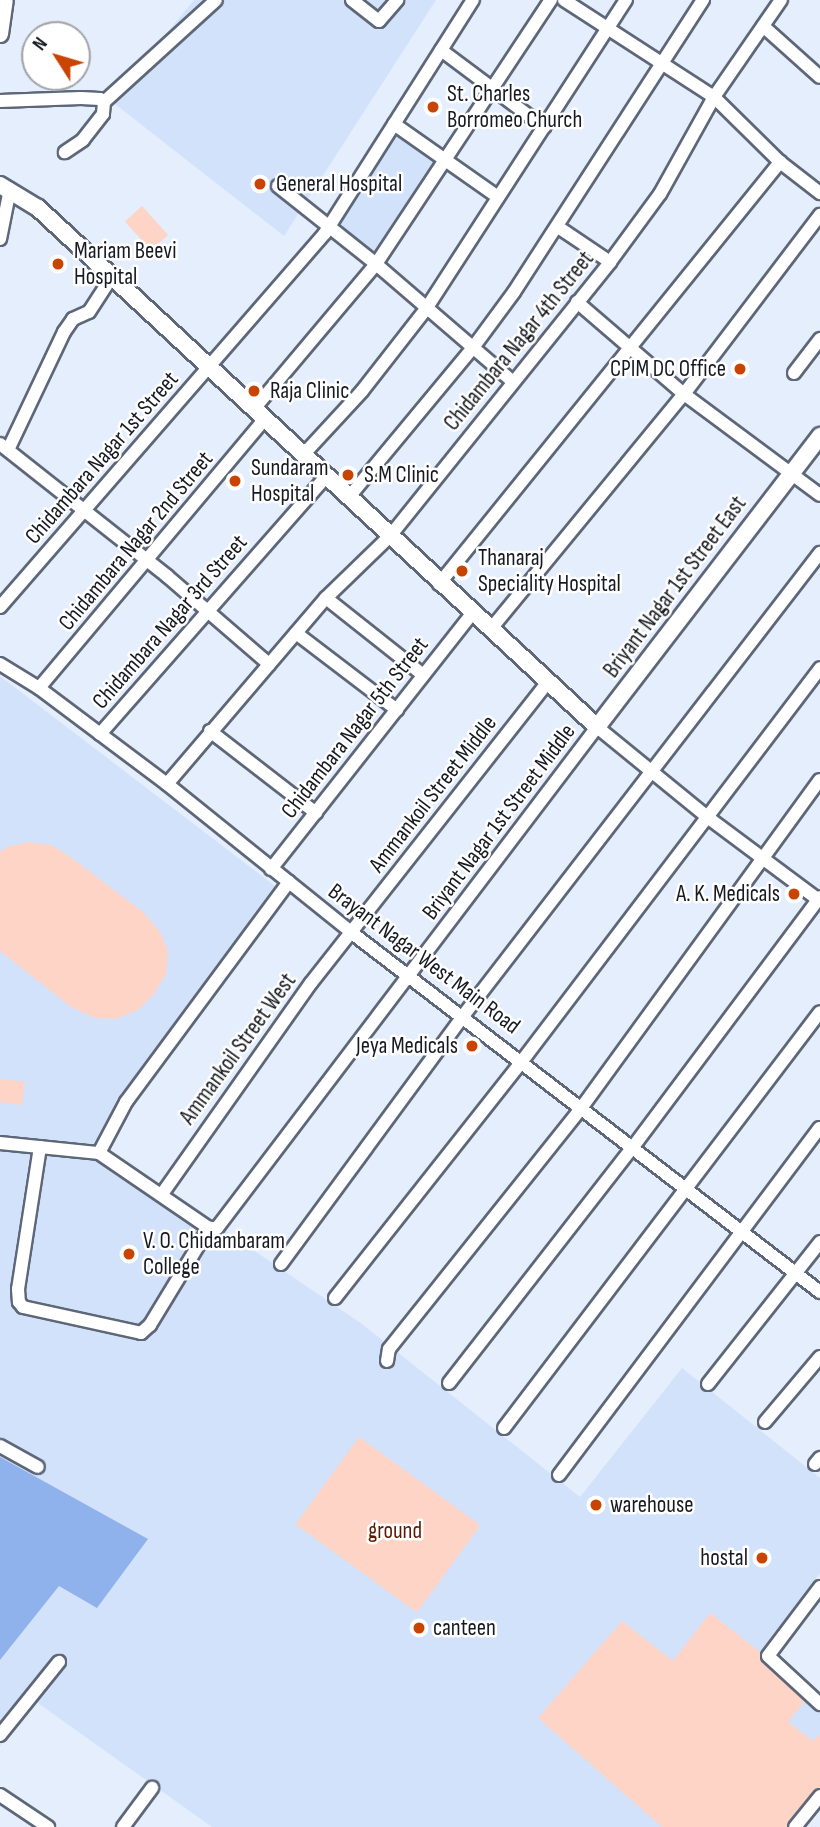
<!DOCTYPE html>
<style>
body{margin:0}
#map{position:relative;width:820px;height:1827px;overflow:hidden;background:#e5eefd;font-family:"Sofia Sans Condensed",sans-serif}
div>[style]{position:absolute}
.built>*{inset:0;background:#d3e2fb;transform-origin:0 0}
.green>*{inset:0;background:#fdd4c6;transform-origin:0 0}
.water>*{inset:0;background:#8fb1ec}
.roads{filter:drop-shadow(2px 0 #5e6778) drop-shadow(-2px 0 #5e6778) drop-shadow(0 2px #5e6778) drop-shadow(0 -2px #5e6778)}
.minor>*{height:12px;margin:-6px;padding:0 6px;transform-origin:6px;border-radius:6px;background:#fff}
.major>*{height:16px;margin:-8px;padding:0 8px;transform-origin:8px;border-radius:8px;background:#fff}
.dots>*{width:19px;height:19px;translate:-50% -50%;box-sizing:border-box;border:4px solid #fff;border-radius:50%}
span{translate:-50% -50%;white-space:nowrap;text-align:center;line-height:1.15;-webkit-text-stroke:5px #fff;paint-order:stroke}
.poi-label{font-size:23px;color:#161a20}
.left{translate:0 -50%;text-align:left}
.right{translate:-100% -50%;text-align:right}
.street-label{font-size:23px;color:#161a20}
.park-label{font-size:23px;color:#591a01}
.north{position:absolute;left:21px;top:21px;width:70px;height:70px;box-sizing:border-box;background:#fff;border:2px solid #a2a3a6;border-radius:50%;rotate:307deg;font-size:19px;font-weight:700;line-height:28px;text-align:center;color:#161a20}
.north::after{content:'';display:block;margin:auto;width:24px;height:32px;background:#c94400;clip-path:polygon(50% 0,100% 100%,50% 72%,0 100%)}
</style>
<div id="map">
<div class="built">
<i style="clip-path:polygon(194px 0,436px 0,284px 236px,111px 101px)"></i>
<i style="left:397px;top:131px;width:52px;height:115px;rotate:35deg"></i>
<i style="clip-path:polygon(0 676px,275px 886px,89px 1150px,155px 1183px,362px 1324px,580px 1497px,682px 1368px,820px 1478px,820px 1573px,760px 1654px,820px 1707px,820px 1790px,790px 1827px,677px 1827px,672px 1823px,668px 1827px,212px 1827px,35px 1701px,0 1746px)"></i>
</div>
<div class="green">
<i style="left:142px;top:206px;width:39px;height:23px;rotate:48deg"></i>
<i style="clip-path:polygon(28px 842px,51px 845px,69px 856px,143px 912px,160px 932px,168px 951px,166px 974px,154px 994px,138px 1010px,116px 1019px,95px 1018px,71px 1007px,0 951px,0 852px,7px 847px)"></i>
<i style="left:0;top:1079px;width:25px;height:23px;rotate:7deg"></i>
<i style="left:359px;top:1437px;width:150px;height:108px;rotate:36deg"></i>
<i style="clip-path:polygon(710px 1613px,764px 1655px,761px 1660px,807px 1698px,788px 1722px,813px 1741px,820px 1734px,820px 1788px,788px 1827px,662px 1827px,538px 1718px,622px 1621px,673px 1661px)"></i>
</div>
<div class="water">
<i style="clip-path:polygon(0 1457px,148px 1539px,97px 1608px,59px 1586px,0 1660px)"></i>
</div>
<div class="roads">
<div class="minor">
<i style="left:352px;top:0;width:34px;rotate:38deg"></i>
<i style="left:379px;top:21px;width:28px;rotate:-49deg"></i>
<i style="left:564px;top:0;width:179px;rotate:32.9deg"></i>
<i style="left:714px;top:97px;width:93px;rotate:44.6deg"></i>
<i style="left:780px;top:162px;width:51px;rotate:37.8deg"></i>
<i style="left:763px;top:26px;width:76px;rotate:41.8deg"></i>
<i style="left:441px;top:50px;width:129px;rotate:36.8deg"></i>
<i style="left:0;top:101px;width:81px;rotate:-2.1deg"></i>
<i style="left:81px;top:98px;width:19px;rotate:3deg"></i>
<i style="left:100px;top:99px;width:5px;rotate:37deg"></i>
<i style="left:104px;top:102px;width:12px;rotate:95deg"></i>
<i style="left:103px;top:114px;width:33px;rotate:128deg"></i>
<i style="left:83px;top:140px;width:22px;rotate:146deg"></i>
<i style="left:104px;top:102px;width:151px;rotate:-42.3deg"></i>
<i style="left:394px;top:124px;width:127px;rotate:35.1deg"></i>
<i style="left:278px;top:186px;width:125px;rotate:38.5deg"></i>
<i style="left:376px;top:264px;width:179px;rotate:40.7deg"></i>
<i style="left:558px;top:227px;width:63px;rotate:33.9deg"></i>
<i style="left:0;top:239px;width:51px;rotate:-78.7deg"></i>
<i style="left:577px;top:302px;width:141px;rotate:40.7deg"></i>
<i style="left:684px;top:394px;width:169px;rotate:36.6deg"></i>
<i style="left:794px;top:373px;width:43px;rotate:-52.6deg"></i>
<i style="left:254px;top:409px;width:189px;rotate:-49.9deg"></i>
<i style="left:376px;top:264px;width:317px;rotate:-56.5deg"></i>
<i style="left:0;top:444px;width:213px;rotate:38.3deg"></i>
<i style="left:167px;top:576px;width:135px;rotate:40.8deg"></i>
<i style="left:8px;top:450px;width:131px;rotate:-64.6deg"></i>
<i style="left:64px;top:332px;width:16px;rotate:-55deg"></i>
<i style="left:73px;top:319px;width:17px;rotate:-24deg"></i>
<i style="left:89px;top:312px;width:40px;rotate:-57.1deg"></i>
<i style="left:303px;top:455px;width:87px;rotate:-47.3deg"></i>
<i style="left:362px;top:391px;width:104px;rotate:-52deg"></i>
<i style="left:426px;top:309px;width:368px;rotate:-57.1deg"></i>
<i style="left:349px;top:497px;width:192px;rotate:-50.3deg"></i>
<i style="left:472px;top:349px;width:71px;rotate:-53.6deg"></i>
<i style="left:514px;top:292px;width:348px;rotate:-57.1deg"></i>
<i style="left:439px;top:584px;width:543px;rotate:-51.06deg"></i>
<i style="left:326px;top:598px;width:124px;rotate:38.4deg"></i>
<i style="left:0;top:607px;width:495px;rotate:-49deg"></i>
<i style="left:325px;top:233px;width:276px;rotate:-57.6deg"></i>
<i style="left:490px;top:630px;width:306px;rotate:-50.6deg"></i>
<i style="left:684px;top:394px;width:225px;rotate:-52.8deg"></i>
<i style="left:296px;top:633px;width:127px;rotate:37.3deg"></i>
<i style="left:0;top:664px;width:46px;rotate:31.6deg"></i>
<i style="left:39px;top:688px;width:160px;rotate:36.9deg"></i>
<i style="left:167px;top:784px;width:238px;rotate:38.8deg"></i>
<i style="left:352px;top:933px;width:590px;rotate:37.49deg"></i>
<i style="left:39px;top:688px;width:350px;rotate:-50deg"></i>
<i style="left:210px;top:731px;width:134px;rotate:37.7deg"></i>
<i style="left:100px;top:734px;width:344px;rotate:-48.7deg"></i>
<i style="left:167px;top:784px;width:245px;rotate:-49.5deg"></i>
<i style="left:326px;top:598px;width:89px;rotate:-44.1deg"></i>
<i style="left:390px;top:536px;width:351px;rotate:-51.2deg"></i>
<i style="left:610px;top:262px;width:84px;rotate:-53.7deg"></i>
<i style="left:660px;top:194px;width:111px;rotate:-60.9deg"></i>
<i style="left:714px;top:97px;width:118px;rotate:-55.4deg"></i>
<i style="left:271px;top:869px;width:325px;rotate:-51.8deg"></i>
<i style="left:0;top:1143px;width:100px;rotate:5.8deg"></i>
<i style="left:99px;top:1153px;width:133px;rotate:34.3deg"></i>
<i style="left:209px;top:1228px;width:8px"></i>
<i style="left:217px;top:1228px;width:629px;rotate:-52.82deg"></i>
<i style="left:597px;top:727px;width:141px;rotate:39.2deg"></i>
<i style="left:706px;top:816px;width:142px;rotate:36.7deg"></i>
<i style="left:40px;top:1147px;width:144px;rotate:98.8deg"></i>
<i style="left:18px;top:1289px;width:13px;rotate:86deg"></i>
<i style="left:19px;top:1302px;width:6px;rotate:51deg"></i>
<i style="left:23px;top:1307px;width:121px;rotate:12.4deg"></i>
<i style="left:141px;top:1333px;width:12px;rotate:-42deg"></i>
<i style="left:150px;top:1325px;width:114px;rotate:-58.7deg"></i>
<i style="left:99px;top:1153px;width:58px;rotate:-62.1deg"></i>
<i style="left:126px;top:1102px;width:274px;rotate:-53.5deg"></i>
<i style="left:162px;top:1194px;width:258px;rotate:-54.8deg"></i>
<i style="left:311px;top:983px;width:383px;rotate:-51.8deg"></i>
<i style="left:281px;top:1264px;width:308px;rotate:-53.7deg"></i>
<i style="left:463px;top:1016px;width:585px;rotate:-52.37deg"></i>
<i style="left:335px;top:1298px;width:302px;rotate:-51.7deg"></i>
<i style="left:522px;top:1061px;width:493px;rotate:-52.8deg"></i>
<i style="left:387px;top:1361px;width:12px;rotate:-81deg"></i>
<i style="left:389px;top:1349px;width:310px;rotate:-51.4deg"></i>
<i style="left:582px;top:1107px;width:404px;rotate:-54deg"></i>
<i style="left:449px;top:1383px;width:299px;rotate:-52.1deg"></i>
<i style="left:633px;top:1147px;width:312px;rotate:-53.2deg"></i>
<i style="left:708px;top:1384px;width:181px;rotate:-51.7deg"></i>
<i style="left:765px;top:1422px;width:85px;rotate:-49.8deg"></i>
<i style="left:504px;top:1428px;width:522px;rotate:-52.78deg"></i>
<i style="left:0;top:1446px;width:43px;rotate:28.9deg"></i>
<i style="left:815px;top:1464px;width:8px;rotate:-50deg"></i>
<i style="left:559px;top:1475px;width:434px;rotate:-53.1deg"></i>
<i style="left:820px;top:1587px;width:86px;rotate:127deg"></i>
<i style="left:768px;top:1656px;width:71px;rotate:42.7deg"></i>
<i style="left:0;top:1735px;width:94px;rotate:-51.1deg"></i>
<i style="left:0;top:1795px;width:58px;rotate:33.7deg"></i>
<i style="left:123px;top:1827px;width:49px;rotate:-53.4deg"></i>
<i style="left:795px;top:1827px;width:40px;rotate:-51deg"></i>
</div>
<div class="major">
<i style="left:0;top:34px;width:34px;rotate:-82deg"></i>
<i style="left:0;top:185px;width:44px;rotate:31.2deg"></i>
<i style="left:38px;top:208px;width:763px;rotate:42.87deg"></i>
<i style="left:597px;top:727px;width:367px;rotate:-52.5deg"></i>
</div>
</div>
<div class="dots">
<i style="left:433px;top:107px;background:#c94400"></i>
<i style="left:260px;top:184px;background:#c94400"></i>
<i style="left:58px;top:264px;background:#c94400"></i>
<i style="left:740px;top:369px;background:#c94400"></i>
<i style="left:254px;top:391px;background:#c94400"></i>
<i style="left:348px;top:475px;background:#c94400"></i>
<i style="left:235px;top:481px;background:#c94400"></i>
<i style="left:462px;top:571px;background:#c94400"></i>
<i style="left:794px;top:894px;background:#c94400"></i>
<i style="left:472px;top:1046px;background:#c94400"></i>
<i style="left:129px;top:1254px;background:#c94400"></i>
<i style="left:596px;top:1505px;background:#c94400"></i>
<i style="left:762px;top:1558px;background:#c94400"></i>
<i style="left:419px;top:1628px;background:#c94400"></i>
</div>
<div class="poi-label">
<span class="left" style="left:447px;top:107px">St. Charles<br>Borromeo Church</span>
<span class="left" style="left:276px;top:184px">General Hospital</span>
<span class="left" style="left:74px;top:264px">Mariam Beevi<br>Hospital</span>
<span class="right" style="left:726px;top:369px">CPIM DC Office</span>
<span class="left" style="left:270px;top:391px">Raja Clinic</span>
<span class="left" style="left:251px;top:481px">Sundaram<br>Hospital</span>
<span class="left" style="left:364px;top:475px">S.M Clinic</span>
<span class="left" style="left:478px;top:571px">Thanaraj<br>Speciality Hospital</span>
<span class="right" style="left:780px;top:894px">A. K. Medicals</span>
<span class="right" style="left:458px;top:1046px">Jeya Medicals</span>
<span class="left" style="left:143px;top:1254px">V. O. Chidambaram<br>College</span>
<span class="left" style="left:610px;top:1505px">warehouse</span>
<span class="right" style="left:748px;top:1558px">hostal</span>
<span class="left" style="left:433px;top:1628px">canteen</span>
</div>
<div class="street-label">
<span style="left:519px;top:341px;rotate:-51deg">Chidambara Nagar 4th Street</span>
<span style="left:102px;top:458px;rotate:-49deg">Chidambara Nagar 1st Street</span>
<span style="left:136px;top:541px;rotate:-50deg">Chidambara Nagar 2nd Street</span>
<span style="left:675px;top:587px;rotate:-53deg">Briyant Nagar 1st Street East</span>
<span style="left:170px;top:622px;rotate:-49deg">Chidambara Nagar 3rd Street</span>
<span style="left:355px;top:728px;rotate:-52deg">Chidambara Nagar 5th Street</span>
<span style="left:433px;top:794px;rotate:-52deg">Ammankoil Street Middle</span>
<span style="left:499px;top:822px;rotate:-53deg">Briyant Nagar 1st Street Middle</span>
<span style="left:424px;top:959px;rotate:37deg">Brayant Nagar West Main Road</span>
<span style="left:238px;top:1049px;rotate:-54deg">Ammankoil Street West</span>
</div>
<div class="park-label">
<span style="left:395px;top:1531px">ground</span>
</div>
<div class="north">N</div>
</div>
